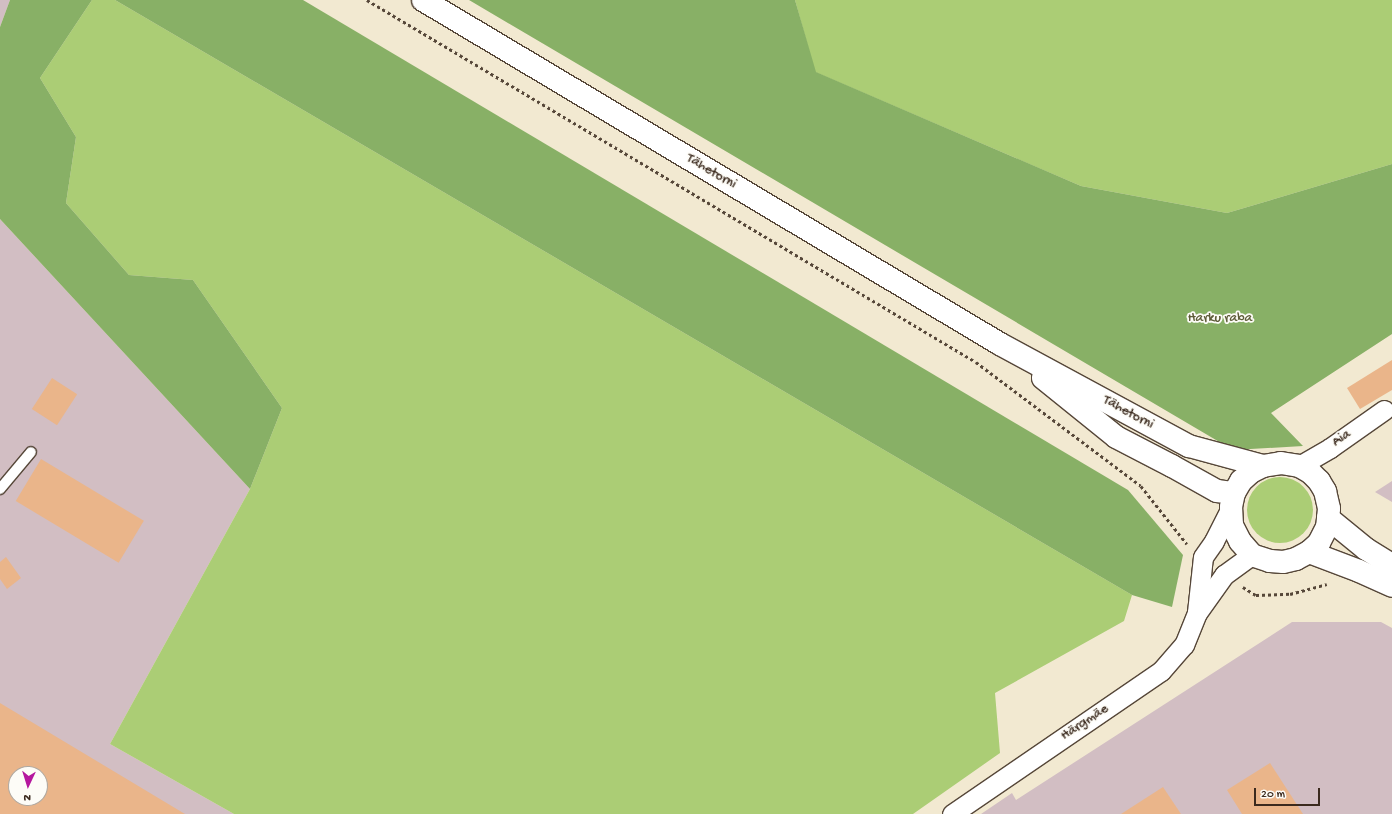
<!DOCTYPE html>
<meta charset="utf-8">
<style>
body{margin:0}
#map{position:relative;width:1392px;height:814px;overflow:hidden;background:#f2e9d1;font-family:"Gochi Hand",sans-serif}
div>[style]{position:absolute}
.industrial>*{inset:0;background:#d2bec3}
.green>*{inset:0;background:#abcd75}
.round{border-radius:50%}
.forest>*{inset:0;background:#88b066}
.building>*{inset:0;background:#eab58a;transform-origin:0 0}
.path>*{height:2.5px;margin-top:-1.25px;transform-origin:0;background:repeating-linear-gradient(90deg,#564739 0 3px,transparent 0 6px)}
.roads{filter:drop-shadow(1px 0 #564739) drop-shadow(-1px 0 #564739) drop-shadow(0 1px #564739) drop-shadow(0 -1px #564739)}
.service>*{height:10px;margin:-5px;padding:0 5px;transform-origin:5px;border-radius:5px;background:#fff}
.minor>*{height:19px;margin:-9.5px;padding:0 9.5px;transform-origin:9.5px;border-radius:9.5px;background:#fff}
.tertiary>*{height:22px;margin:-11px;padding:0 11px;transform-origin:11px;border-radius:11px;background:#fff}
span{translate:-50% -50%;white-space:nowrap;text-align:center;line-height:1.15;-webkit-text-stroke:3.5px #fdfcf7;paint-order:stroke}
.street-label{font-size:14px;color:#3b2a1e}
.park-label{font-size:14px;color:#5d5b38}
.north{position:absolute;left:8px;top:766px;width:40px;height:40px;box-sizing:border-box;background:#fdfcf7;border:1px solid #afa8a0;border-radius:50%;rotate:184deg;font-size:11px;font-weight:700;line-height:16px;text-align:center;color:#3b2a1e}
.north::after{content:'';display:block;margin:auto;width:14px;height:18px;background:#b5179e;clip-path:polygon(50% 0,100% 100%,50% 72%,0 100%)}
.scale{position:absolute;left:1254px;top:788px;width:66px;height:18px;box-sizing:border-box;border:2px solid #3b2a1e;border-top:0;padding-left:5px;font-size:12px;line-height:14px;white-space:nowrap;color:#3b2a1e;-webkit-text-stroke:3px #fdfcf7;paint-order:stroke}
</style>
<div id="map">
<div class="industrial">
<i style="clip-path:polygon(0 0,10px 0,0 27px)"></i>
<i style="clip-path:polygon(evenodd,0 219px,250px 489px,110px 744px,234px 814px,0 814px,0 219px,16px 774px,40px 774px,40px 798px,16px 798px,16px 774px)"></i>
<i style="clip-path:polygon(1392px 481px,1392px 502px,1375px 492px)"></i>
<i style="clip-path:polygon(1292px 622px,1381px 622px,1392px 628px,1392px 814px,981px 814px,1012px 793px,1016px 800px)"></i>
</div>
<div class="green">
<i style="clip-path:polygon(92px 0,115px 0,1132px 595px,1124px 621px,995px 693px,1000px 753px,913px 814px,234px 814px,110px 744px,250px 489px,282px 408px,193px 280px,129px 275px,66px 203px,76px 137px,40px 78px)"></i>
<i style="clip-path:polygon(795px 0,1392px 0,1392px 164px,1227px 213px,1081px 186px,815px 72px)"></i>
<i class="round" style="left:1247px;top:477px;width:66px;height:66px"></i>
</div>
<div class="forest">
<i style="clip-path:polygon(10px 0,92px 0,40px 78px,76px 137px,66px 203px,129px 275px,193px 280px,282px 408px,250px 489px,0 219px,0 27px)"></i>
<i style="clip-path:polygon(115px 0,303px 0,1128px 490px,1183px 555px,1172px 607px,1132px 595px)"></i>
<i style="clip-path:polygon(469px 0,795px 0,816px 72px,1081px 186px,1227px 213px,1392px 164px,1392px 334px,1271px 413px,1303px 446px,1233px 450px)"></i>
</div>
<div class="building">
<i style="clip-path:polygon(1392px 360px,1392px 390px,1360px 409px,1347px 388px)"></i>
<i style="left:52px;top:378px;width:30px;height:37px;rotate:33deg"></i>
<i style="left:41px;top:459px;width:120px;height:49px;rotate:31deg"></i>
<i style="clip-path:polygon(6px 557px,21px 578px,7px 589px,0 579px,0 562px)"></i>
<i style="clip-path:polygon(evenodd,0 703px,185px 814px,0 814px,0 703px,16px 774px,40px 774px,40px 798px,16px 798px,16px 774px)"></i>
<i style="clip-path:polygon(1270px 763px,1303px 814px,1242px 814px,1227px 790px)"></i>
<i style="clip-path:polygon(1163px 787px,1181px 814px,1121px 814px)"></i>
</div>
<div class="path">
<i style="left:367px;top:0;width:708px;rotate:30.73deg"></i>
<i style="left:976px;top:362px;width:206px;rotate:36.9deg"></i>
<i style="left:1141px;top:486px;width:74px;rotate:51.6deg"></i>
<i style="left:1243px;top:587px;width:15px;rotate:32deg"></i>
<i style="left:1256px;top:595px;width:34px;rotate:-2deg"></i>
<i style="left:1290px;top:594px;width:38px;rotate:-15deg"></i>
</div>
<div class="roads">
<div class="service">
<i style="left:0;top:489px;width:48px;rotate:-50deg"></i>
</div>
<div class="minor">
<i style="left:1299px;top:466px;width:36px;rotate:-30deg"></i>
<i style="left:1330px;top:448px;width:66px;rotate:-35.1deg"></i>
<i style="left:1197px;top:612px;width:55px;rotate:-83.8deg"></i>
<i style="left:1203px;top:557px;width:19px;rotate:-55deg"></i>
<i style="left:1214px;top:541px;width:38px;rotate:-63deg"></i>
<i style="left:952px;top:814px;width:253px;rotate:-34.4deg"></i>
<i style="left:1161px;top:671px;width:35px;rotate:-49deg"></i>
<i style="left:1184px;top:645px;width:35px;rotate:-68deg"></i>
<i style="left:1197px;top:613px;width:47px;rotate:-54.6deg"></i>
<i style="left:1224px;top:575px;width:34px;rotate:-36deg"></i>
</div>
<div class="tertiary">
<i style="left:423px;top:0;width:672px;rotate:30.8deg"></i>
<i style="left:1000px;top:344px;width:215px;rotate:28.4deg"></i>
<i style="left:1189px;top:446px;width:77px;rotate:15.1deg"></i>
<i style="left:1043px;top:378px;width:94px;rotate:38.9deg"></i>
<i style="left:1116px;top:437px;width:63px;rotate:27.4deg"></i>
<i style="left:1172px;top:466px;width:51px;rotate:29.1deg"></i>
<i style="left:1217px;top:491px;width:17px;rotate:7deg"></i>
<i style="left:1281px;top:463px;width:18px;rotate:9deg"></i>
<i style="left:1299px;top:466px;width:13px;rotate:29deg"></i>
<i style="left:1310px;top:472px;width:13px;rotate:45deg"></i>
<i style="left:1319px;top:481px;width:12px;rotate:59deg"></i>
<i style="left:1325px;top:491px;width:18px;rotate:77deg"></i>
<i style="left:1329px;top:509px;width:18px;rotate:96deg"></i>
<i style="left:1327px;top:527px;width:18px;rotate:117deg"></i>
<i style="left:1319px;top:543px;width:13px;rotate:138deg"></i>
<i style="left:1309px;top:552px;width:15px;rotate:152deg"></i>
<i style="left:1296px;top:559px;width:13px;rotate:167deg"></i>
<i style="left:1283px;top:562px;width:13px;rotate:-176deg"></i>
<i style="left:1270px;top:561px;width:19px;rotate:-162deg"></i>
<i style="left:1252px;top:555px;width:18px;rotate:-131deg"></i>
<i style="left:1240px;top:541px;width:18px;rotate:-117deg"></i>
<i style="left:1232px;top:525px;width:18px;rotate:-93deg"></i>
<i style="left:1231px;top:507px;width:14px;rotate:-78deg"></i>
<i style="left:1234px;top:493px;width:14px;rotate:-60deg"></i>
<i style="left:1241px;top:481px;width:13px;rotate:-42deg"></i>
<i style="left:1251px;top:472px;width:13px;rotate:-27deg"></i>
<i style="left:1263px;top:466px;width:18px;rotate:-9deg"></i>
<i style="left:1328px;top:518px;width:49px;rotate:39.2deg"></i>
<i style="left:1366px;top:549px;width:31px;rotate:32deg"></i>
<i style="left:1309px;top:552px;width:53px;rotate:20.8deg"></i>
<i style="left:1359px;top:571px;width:36px;rotate:24deg"></i>
</div>
</div>
<div class="street-label">
<span style="left:711px;top:172px;rotate:31deg">Tähetorni</span>
<span style="left:1128px;top:413px;rotate:29deg">Tähetorni</span>
<span style="left:1342px;top:439px;rotate:-36deg">Aia</span>
<span style="left:1085px;top:723px;rotate:-34deg">Härgmäe</span>
</div>
<div class="park-label">
<span style="left:1220px;top:319px">Harku raba</span>
</div>
<div class="north">N</div>
<div class="scale">20 m</div>
</div>
